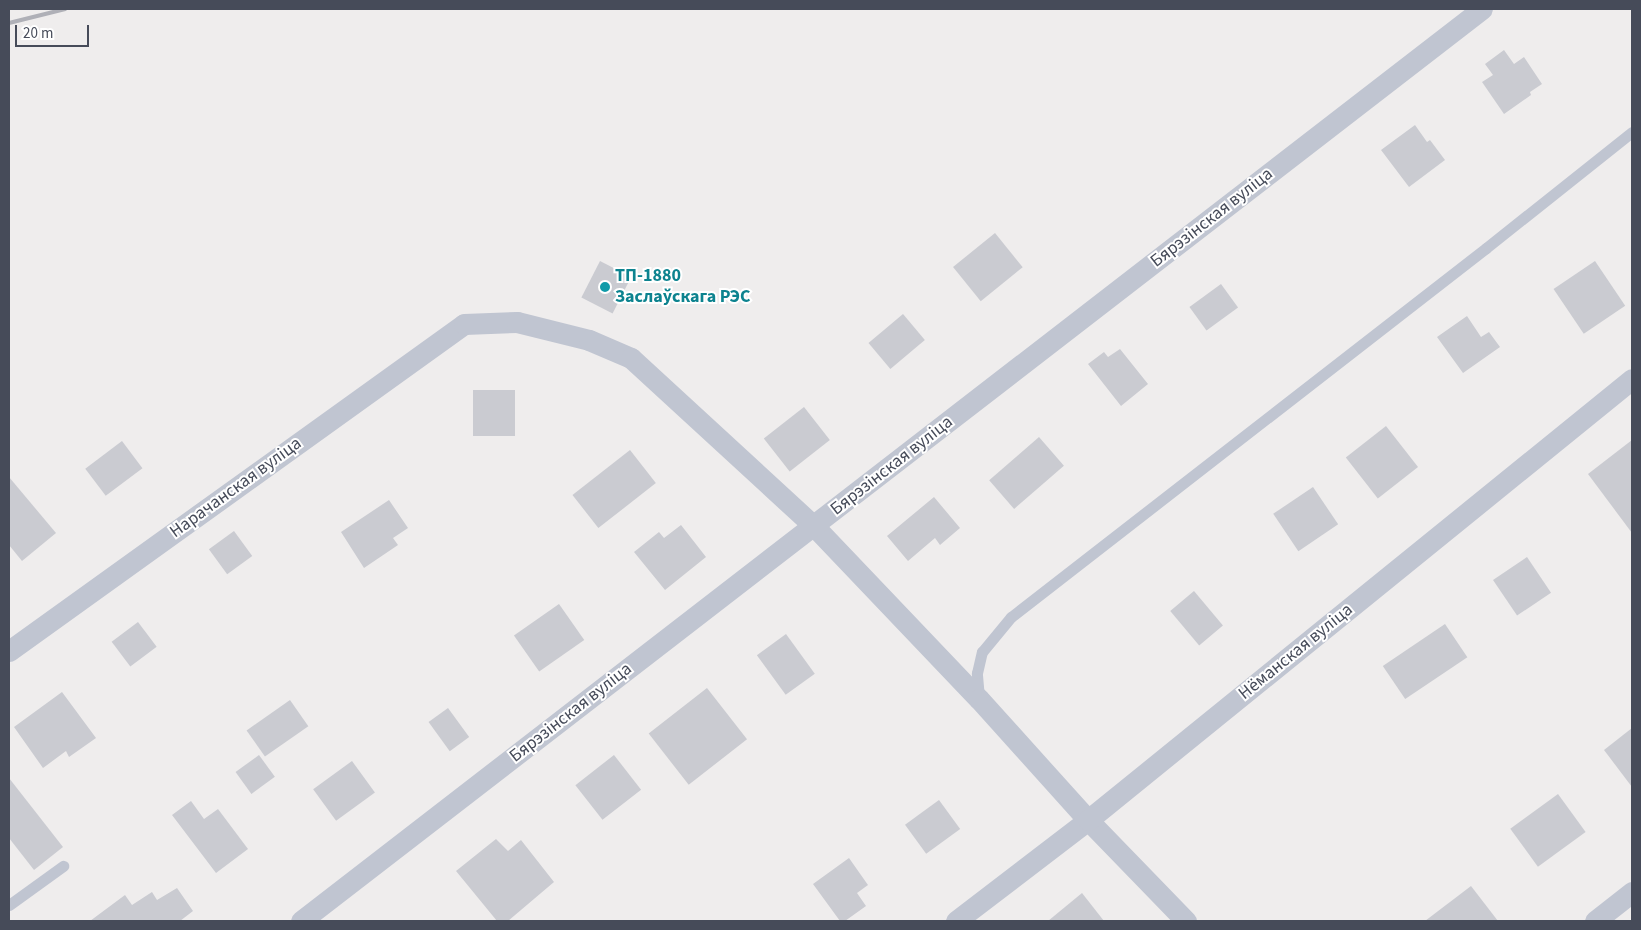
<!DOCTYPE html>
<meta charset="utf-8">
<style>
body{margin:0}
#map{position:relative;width:1641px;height:930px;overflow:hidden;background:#efeded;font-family:"Source Sans 3",sans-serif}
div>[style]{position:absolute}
.building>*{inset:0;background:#cacbd1;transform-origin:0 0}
.lane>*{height:11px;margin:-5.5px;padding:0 5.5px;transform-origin:5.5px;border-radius:5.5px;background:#c0c5d1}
.street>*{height:21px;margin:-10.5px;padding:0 10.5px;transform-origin:10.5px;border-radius:10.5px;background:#c0c5d1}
.rail>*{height:4px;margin:-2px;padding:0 2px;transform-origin:2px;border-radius:2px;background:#afb0b7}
.dots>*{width:14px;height:14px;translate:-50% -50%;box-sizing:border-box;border:2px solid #fff;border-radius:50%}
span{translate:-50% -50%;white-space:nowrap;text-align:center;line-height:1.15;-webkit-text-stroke:4px #fff;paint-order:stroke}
.street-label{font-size:18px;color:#464b59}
.culture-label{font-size:18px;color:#0d838f;font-weight:700}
.left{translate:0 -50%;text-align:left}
.frame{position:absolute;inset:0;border:10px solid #464b59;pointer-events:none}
.scale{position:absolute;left:15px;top:25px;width:74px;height:22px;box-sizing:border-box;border:2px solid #464b59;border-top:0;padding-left:6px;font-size:15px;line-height:18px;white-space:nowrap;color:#464b59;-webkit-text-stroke:4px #fff;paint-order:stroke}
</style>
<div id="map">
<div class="building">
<i style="clip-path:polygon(1504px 50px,1514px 64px,1524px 57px,1542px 84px,1530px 92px,1531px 95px,1504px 114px,1482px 82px,1493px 75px,1485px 64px)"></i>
<i style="clip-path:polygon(1415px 125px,1427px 142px,1430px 140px,1445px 160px,1409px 187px,1381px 150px)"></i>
<i style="left:995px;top:233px;width:44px;height:54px;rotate:51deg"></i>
<i style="left:600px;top:261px;width:35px;height:41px;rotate:27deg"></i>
<i style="left:1595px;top:261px;width:54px;height:50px;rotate:56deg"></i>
<i style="left:1221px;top:284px;width:29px;height:39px;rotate:54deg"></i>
<i style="left:903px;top:314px;width:34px;height:45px;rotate:50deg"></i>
<i style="clip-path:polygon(1467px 316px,1481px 337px,1489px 332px,1500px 347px,1463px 373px,1437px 337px)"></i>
<i style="clip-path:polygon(1120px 349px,1148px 384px,1121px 406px,1088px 364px,1104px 352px,1108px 357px)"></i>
<i style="left:515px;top:390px;width:46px;height:42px;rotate:90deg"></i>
<i style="left:804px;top:407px;width:42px;height:51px;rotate:52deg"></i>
<i style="left:1386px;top:426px;width:52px;height:51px;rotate:52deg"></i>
<i style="left:1039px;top:437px;width:38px;height:66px;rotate:49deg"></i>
<i style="clip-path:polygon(1632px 440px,1632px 533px,1588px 474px)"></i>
<i style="left:122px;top:441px;width:34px;height:46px;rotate:53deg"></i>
<i style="left:630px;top:450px;width:42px;height:73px;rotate:52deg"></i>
<i style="clip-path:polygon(9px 477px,56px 533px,22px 561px,9px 545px)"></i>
<i style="left:1313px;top:487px;width:45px;height:48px;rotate:56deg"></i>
<i style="clip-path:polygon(934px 497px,960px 528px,940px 545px,935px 538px,908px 561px,887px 536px)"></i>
<i style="clip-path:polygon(389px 500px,408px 528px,393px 538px,398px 545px,364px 568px,341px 532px)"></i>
<i style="clip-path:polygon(681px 525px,706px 557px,665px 590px,634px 552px,659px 532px,664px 538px)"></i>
<i style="left:234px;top:531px;width:31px;height:31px;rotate:54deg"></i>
<i style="left:1527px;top:557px;width:43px;height:41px;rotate:56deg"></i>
<i style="left:1194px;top:591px;width:45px;height:31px;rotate:50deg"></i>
<i style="left:559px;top:604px;width:44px;height:55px;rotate:55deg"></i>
<i style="left:138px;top:622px;width:31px;height:33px;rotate:53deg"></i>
<i style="left:1445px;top:624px;width:40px;height:75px;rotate:56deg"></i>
<i style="left:786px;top:634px;width:49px;height:36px;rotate:54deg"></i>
<i style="left:707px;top:688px;width:65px;height:74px;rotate:52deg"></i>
<i style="clip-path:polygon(62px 692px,96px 738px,69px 757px,66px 751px,43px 768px,14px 727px)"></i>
<i style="left:290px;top:700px;width:32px;height:53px;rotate:55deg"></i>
<i style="left:448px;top:708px;width:36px;height:24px;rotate:54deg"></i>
<i style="clip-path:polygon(1632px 728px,1632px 787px,1604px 750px)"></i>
<i style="left:259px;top:755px;width:27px;height:29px;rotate:54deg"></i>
<i style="left:614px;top:755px;width:44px;height:49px;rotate:52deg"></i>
<i style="left:352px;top:761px;width:39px;height:48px;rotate:54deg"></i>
<i style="clip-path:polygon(9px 778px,63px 847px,34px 870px,9px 838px)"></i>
<i style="left:1558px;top:794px;width:47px;height:59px;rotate:54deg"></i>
<i style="left:939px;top:800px;width:36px;height:42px;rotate:54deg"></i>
<i style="clip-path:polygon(191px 801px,204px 819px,218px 809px,248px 849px,216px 873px,172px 815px)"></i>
<i style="clip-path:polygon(496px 839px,508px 851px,521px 840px,554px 882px,508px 921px,497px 921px,456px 871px)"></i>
<i style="clip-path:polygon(849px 858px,868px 885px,857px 893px,866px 906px,845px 921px,840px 921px,813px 884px)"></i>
<i style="clip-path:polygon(1471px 886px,1498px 921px,1425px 921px)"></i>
<i style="clip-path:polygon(177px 888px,193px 911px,180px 921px,90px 921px,125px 895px,132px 905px,152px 892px,157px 900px)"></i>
<i style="clip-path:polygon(1082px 893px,1104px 921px,1048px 921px)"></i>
</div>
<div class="lane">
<i style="left:979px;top:698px;width:25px;rotate:-95deg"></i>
<i style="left:977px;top:673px;width:22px;rotate:-77deg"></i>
<i style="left:982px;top:652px;width:45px;rotate:-50.4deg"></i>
<i style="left:1011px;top:617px;width:601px;rotate:-37.84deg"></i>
<i style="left:1486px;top:248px;width:186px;rotate:-38.5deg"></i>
<i style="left:9px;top:905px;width:67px;rotate:-35.8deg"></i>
</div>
<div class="street">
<i style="left:9px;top:651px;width:560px;rotate:-35.7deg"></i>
<i style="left:464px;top:324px;width:53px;rotate:-2.2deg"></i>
<i style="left:517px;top:322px;width:74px;rotate:14deg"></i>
<i style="left:589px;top:340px;width:46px;rotate:23.2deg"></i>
<i style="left:631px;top:358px;width:248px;rotate:42.6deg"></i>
<i style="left:814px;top:526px;width:239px;rotate:46.4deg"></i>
<i style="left:979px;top:699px;width:163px;rotate:48deg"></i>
<i style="left:1088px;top:820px;width:141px;rotate:45.9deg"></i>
<i style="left:301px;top:921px;width:1492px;rotate:-37.68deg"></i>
<i style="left:956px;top:921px;width:166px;rotate:-37.4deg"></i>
<i style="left:1088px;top:820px;width:700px;rotate:-39.03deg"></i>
<i style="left:1595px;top:921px;width:47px;rotate:-38.1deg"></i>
</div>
<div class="rail">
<i style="left:9px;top:23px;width:58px;rotate:-14deg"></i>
</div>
<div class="dots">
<i style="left:605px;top:287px;background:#0f9aa8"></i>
</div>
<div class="street-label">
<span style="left:1212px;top:218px;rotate:-38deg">Бярэзінская вуліца</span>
<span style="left:892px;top:466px;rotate:-38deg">Бярэзінская вуліца</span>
<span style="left:236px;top:488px;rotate:-36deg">Нарачанская вуліца</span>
<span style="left:1296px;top:652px;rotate:-39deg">Нёманская вуліца</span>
<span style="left:571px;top:713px;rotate:-38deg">Бярэзінская вуліца</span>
</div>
<div class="culture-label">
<span class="left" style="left:615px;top:287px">ТП-1880<br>Заслаўскага РЭС</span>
</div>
<div class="frame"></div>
<div class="scale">20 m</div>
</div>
